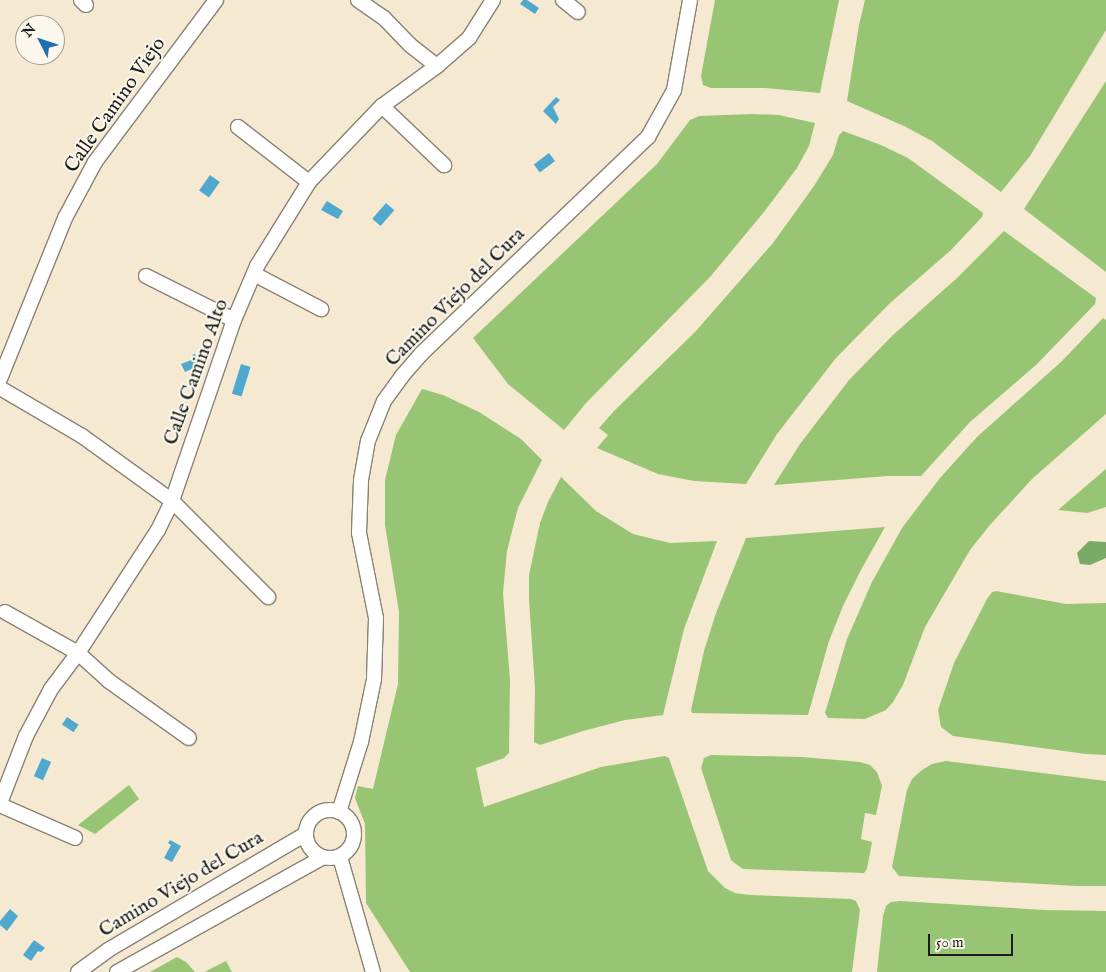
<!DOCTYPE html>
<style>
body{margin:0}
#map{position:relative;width:1106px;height:972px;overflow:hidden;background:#f5e9d1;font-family:"IM FELL English",serif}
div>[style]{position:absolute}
.green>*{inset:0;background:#98c574}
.forest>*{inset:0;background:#7aaa66}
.water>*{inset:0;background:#51a8ce;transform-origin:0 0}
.roads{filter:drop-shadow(1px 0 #888276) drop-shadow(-1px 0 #888276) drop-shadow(0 1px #888276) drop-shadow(0 -1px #888276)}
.minor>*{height:14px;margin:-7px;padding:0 7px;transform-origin:7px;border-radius:7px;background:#fff}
.minor>.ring{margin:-7px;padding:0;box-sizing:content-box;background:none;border:14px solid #fff;border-radius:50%}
span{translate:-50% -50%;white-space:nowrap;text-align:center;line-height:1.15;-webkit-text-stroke:4px #fbf7ec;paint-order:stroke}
.street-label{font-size:20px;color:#1c1c1c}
.north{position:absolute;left:15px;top:15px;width:50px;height:50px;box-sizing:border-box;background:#fbf7ec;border:1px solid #a29f99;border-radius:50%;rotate:311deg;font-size:14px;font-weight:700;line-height:20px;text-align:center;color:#1c1c1c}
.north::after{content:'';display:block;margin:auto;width:18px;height:22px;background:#1f6fb2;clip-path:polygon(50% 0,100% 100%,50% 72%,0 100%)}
.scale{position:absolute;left:928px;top:934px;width:85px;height:22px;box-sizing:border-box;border:2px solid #1c1c1c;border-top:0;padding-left:6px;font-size:15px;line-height:18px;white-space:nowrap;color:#1c1c1c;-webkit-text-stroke:4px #fbf7ec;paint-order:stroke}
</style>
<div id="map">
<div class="green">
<i style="clip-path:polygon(715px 0,839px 0,820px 93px,765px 88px,711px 88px,703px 85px,701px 76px)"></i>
<i style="clip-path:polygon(865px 0,1106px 0,1106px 30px,1030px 156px,1001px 192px,932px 141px,904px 126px,847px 101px,859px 25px)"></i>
<i style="clip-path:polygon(1106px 81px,1106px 272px,1024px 209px)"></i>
<i style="clip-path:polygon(752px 114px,779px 115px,815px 123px,809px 146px,797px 168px,764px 212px,710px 277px,586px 403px,564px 430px,508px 384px,473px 338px,657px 164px,690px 120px,699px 116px)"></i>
<i style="clip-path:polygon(843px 131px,881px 145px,908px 158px,978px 209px,983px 213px,982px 217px,951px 250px,889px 304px,836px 358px,777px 434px,746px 484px,694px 481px,658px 474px,597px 448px,608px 435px,599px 428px,614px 411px,695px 332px,773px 243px,814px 186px,833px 155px,839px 135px)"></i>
<i style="clip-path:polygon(1004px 231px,1096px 298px,1095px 304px,1037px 364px,970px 422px,921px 476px,887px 476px,774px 485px,800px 444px,849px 380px,893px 335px,957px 278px)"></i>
<i style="clip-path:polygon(1103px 318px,1106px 320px,1106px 414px,1032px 479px,989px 526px,970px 550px,925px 627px,903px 685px,893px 702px,886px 710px,865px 719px,828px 718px,825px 713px,847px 639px,872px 582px,902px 528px,940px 478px,977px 437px,1062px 361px)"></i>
<i style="clip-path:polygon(422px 389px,443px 395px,479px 412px,521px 439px,542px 460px,518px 508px,507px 551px,503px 593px,510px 680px,509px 753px,504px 758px,476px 768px,484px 807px,601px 767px,665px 756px,669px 758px,708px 871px,725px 888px,735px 893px,750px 895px,851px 899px,856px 901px,860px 910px,852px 972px,410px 972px,366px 903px,365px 824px,355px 798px,358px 786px,373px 789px,398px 684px,399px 612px,385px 525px,385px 480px,396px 435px)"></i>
<i style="clip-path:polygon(1106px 469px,1106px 507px,1087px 513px,1058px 510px)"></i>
<i style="clip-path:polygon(561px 477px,596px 511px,633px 534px,670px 543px,717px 541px,684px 629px,663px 715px,625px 720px,583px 731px,540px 745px,534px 742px,535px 688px,529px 600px,529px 575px,540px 523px,548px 502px)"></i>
<i style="clip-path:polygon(885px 527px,861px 570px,843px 606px,829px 641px,808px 715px,692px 713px,691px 710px,704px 651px,716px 613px,746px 538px)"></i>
<i style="clip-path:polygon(996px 591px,1066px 604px,1106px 603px,1106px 755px,1086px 754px,953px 736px,941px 727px,938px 710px,954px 663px,987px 599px,992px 592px)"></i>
<i style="clip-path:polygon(711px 755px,802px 757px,860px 762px,870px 765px,877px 772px,882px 786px,876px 815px,865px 813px,861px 839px,872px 842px,867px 869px,864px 873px,743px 869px,736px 864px,731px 860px,701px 768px,704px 758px)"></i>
<i style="clip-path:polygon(946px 761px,1106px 781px,1106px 886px,1076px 886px,899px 876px,892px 867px,907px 790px,912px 779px,922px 770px,932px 764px)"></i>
<i style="clip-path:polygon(129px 785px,139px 799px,95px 834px,78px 825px)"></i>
<i style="clip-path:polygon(900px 901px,1045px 910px,1106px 911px,1106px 972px,877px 972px,883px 916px,886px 906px,891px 902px)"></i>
<i style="clip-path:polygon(177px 957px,186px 962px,195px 972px,150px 972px)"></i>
<i style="clip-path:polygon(226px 961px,232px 972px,205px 972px,208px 970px)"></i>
</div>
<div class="forest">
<i style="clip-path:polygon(1089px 541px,1106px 542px,1106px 558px,1090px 565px,1080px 564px,1077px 553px)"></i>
</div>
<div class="water">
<i style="clip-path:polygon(523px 0,527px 0,539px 8px,535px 14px,520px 4px)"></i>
<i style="clip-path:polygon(556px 97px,560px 100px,553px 107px,559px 119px,556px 124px,543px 111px)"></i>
<i style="left:549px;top:153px;width:10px;height:19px;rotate:53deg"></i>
<i style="left:210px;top:175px;width:12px;height:19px;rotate:35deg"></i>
<i style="clip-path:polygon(327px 201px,343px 211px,338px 219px,321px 210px)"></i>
<i style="left:386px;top:203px;width:11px;height:21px;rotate:41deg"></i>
<i style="clip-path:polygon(195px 354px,200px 365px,185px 372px,181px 364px,194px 359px,192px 355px)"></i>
<i style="left:241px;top:364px;width:10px;height:31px;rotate:17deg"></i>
<i style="left:67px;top:717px;width:14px;height:9px;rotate:34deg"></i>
<i style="left:42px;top:758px;width:10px;height:20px;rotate:24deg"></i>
<i style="clip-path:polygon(170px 840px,181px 846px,172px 862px,164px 858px,171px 845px,168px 843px)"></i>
<i style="clip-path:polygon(10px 909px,18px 916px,7px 931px,0 925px,0 921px)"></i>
<i style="clip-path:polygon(34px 940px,45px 948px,41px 952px,38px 951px,31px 961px,23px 955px)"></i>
</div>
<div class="roads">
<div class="minor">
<i style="left:81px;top:0;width:7px;rotate:45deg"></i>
<i style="left:358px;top:0;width:32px;rotate:35deg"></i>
<i style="left:384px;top:18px;width:37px;rotate:46deg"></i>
<i style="left:410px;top:45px;width:34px;rotate:38deg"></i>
<i style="left:563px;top:0;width:19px;rotate:39deg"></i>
<i style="left:382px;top:106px;width:86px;rotate:43.6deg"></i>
<i style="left:238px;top:127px;width:90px;rotate:37.8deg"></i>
<i style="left:254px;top:274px;width:76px;rotate:27.6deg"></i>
<i style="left:146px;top:276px;width:98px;rotate:26.6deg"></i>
<i style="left:0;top:379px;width:174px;rotate:-68deg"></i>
<i style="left:65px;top:218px;width:64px;rotate:-61.8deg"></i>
<i style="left:95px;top:162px;width:202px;rotate:-53.2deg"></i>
<i style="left:0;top:388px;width:95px;rotate:30.3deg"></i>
<i style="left:82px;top:436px;width:111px;rotate:35.8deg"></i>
<i style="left:172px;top:501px;width:136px;rotate:45deg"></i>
<i style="left:5px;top:612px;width:84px;rotate:29.3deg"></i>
<i style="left:78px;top:653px;width:42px;rotate:42.1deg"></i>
<i style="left:109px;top:681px;width:98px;rotate:35.5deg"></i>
<i style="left:0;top:803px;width:72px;rotate:-68.8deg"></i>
<i style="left:26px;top:736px;width:53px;rotate:-62deg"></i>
<i style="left:51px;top:689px;width:45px;rotate:-53.1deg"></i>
<i style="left:78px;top:653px;width:147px;rotate:-57deg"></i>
<i style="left:158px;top:530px;width:32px;rotate:-64deg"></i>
<i style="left:172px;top:501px;width:191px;rotate:-71.1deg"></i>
<i style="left:234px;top:320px;width:59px;rotate:-66.9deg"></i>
<i style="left:257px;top:266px;width:99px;rotate:-58.2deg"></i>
<i style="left:309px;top:182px;width:105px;rotate:-46.2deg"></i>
<i style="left:382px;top:106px;width:68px;rotate:-36deg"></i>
<i style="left:437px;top:66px;width:43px;rotate:-41.2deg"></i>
<i style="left:469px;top:38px;width:45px;rotate:-57.7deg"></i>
<i style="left:0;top:805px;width:82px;rotate:23.7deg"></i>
<i class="ring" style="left:306px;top:810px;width:34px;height:34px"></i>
<i style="left:339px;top:812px;width:73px;rotate:-72.6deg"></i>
<i style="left:361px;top:742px;width:64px;rotate:-78.3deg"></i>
<i style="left:374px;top:679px;width:61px;rotate:-88.1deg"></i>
<i style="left:376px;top:618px;width:87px;rotate:-101.3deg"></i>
<i style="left:359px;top:533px;width:53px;rotate:-87.8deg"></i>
<i style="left:361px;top:480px;width:40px;rotate:-80deg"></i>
<i style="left:368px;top:441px;width:43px;rotate:-68.2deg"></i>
<i style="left:384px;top:401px;width:31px;rotate:-54deg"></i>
<i style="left:402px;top:376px;width:30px;rotate:-49deg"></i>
<i style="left:422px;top:353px;width:313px;rotate:-43.7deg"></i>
<i style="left:648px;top:137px;width:54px;rotate:-61deg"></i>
<i style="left:674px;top:90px;width:91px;rotate:-79.9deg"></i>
<i style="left:340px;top:857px;width:120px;rotate:74deg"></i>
<i style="left:78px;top:972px;width:37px;rotate:-36deg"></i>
<i style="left:108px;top:950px;width:229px;rotate:-30.4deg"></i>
<i style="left:117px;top:972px;width:235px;rotate:-29.1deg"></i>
</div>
</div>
<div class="street-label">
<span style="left:115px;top:105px;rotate:-55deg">Calle Camino Viejo</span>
<span style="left:455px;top:297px;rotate:-45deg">Camino Viejo del Cura</span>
<span style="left:196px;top:372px;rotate:-70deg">Calle Camino Alto</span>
<span style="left:181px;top:884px;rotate:-31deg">Camino Viejo del Cura</span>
</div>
<div class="north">N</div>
<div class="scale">50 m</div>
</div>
